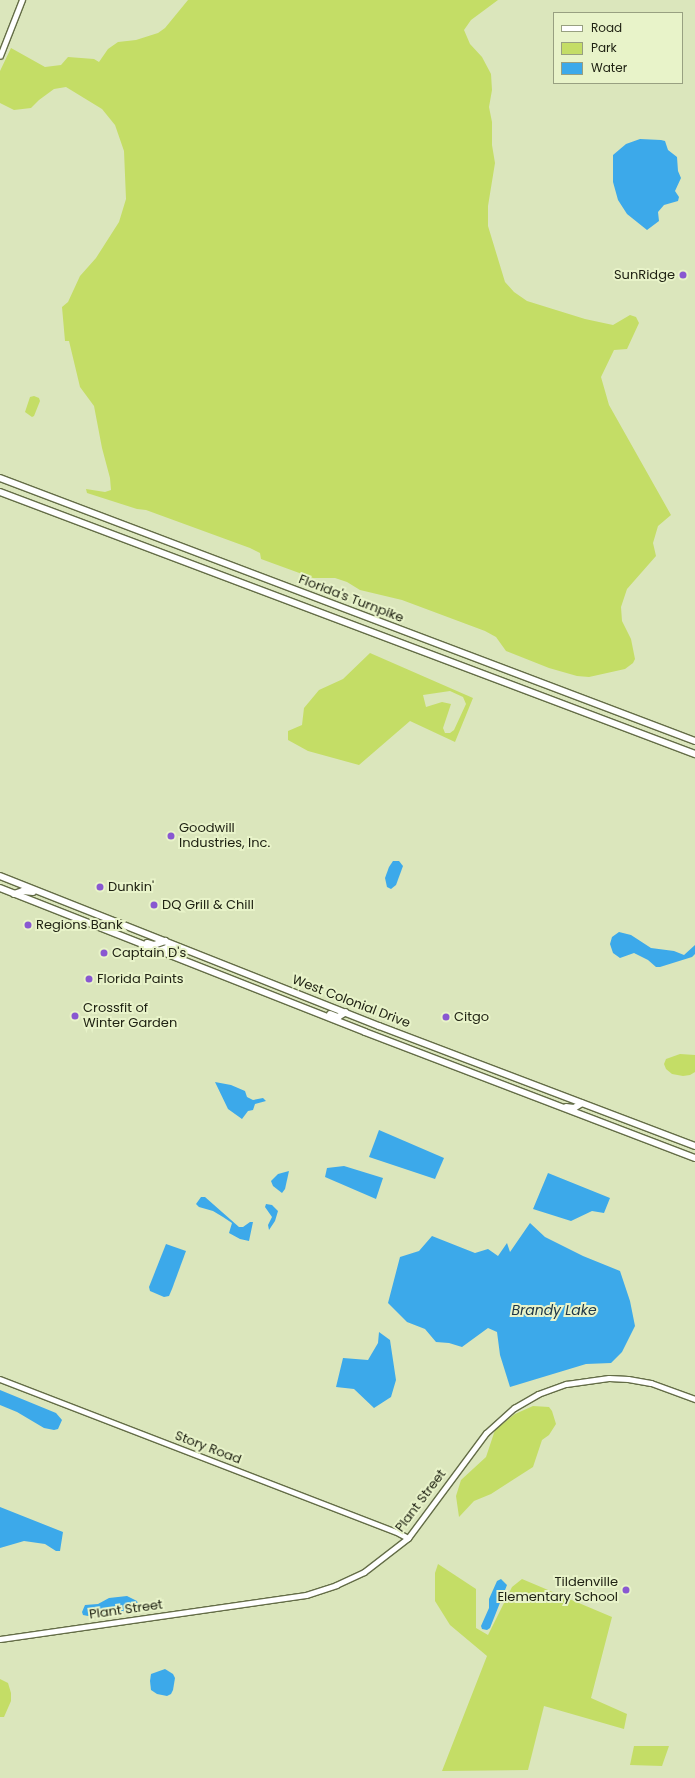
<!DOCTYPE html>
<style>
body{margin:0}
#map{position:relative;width:695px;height:1778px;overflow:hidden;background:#dbe6bc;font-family:Poppins,sans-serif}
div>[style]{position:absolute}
.green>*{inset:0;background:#c4dd66}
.water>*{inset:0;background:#3ca9ea}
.roads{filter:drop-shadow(1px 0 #646d47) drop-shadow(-1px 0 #646d47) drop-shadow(0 1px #646d47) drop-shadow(0 -1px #646d47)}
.secondary>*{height:4.5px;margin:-2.25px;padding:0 2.25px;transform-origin:2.25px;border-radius:2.25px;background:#fff}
.primary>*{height:5px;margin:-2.5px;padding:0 2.5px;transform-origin:2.5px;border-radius:2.5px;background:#fff}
.highway>*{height:6px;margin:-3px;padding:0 3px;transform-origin:3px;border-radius:3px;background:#fff}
.dots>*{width:11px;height:11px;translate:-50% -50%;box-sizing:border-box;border:2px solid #e8f3c9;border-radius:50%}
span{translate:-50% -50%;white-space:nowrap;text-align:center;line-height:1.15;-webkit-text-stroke:4px #e8f3c9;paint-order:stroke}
.poi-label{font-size:13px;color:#202314}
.right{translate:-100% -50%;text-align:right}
.left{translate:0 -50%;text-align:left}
.street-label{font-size:13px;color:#202314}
.water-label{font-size:14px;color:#203747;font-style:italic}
.legend{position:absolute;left:553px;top:12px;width:130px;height:72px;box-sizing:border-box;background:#e8f3c9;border:1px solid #98a081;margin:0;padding:5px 7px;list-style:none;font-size:12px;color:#202314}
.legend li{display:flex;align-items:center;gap:8px;height:20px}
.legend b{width:20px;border:1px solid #98a081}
</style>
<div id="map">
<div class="green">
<i style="clip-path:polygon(188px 0,498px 0,471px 20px,464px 30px,470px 44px,482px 57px,491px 74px,492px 90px,489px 107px,492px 122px,492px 145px,495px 163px,488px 206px,488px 226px,505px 282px,514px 292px,527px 301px,585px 319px,613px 325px,630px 315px,636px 317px,639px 323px,627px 349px,614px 350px,601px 377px,609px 405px,671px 515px,658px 526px,653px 543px,656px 556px,627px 589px,621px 607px,622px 621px,631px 639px,635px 659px,633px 663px,625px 669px,589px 677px,577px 676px,549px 668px,506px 651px,496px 637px,485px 631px,402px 600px,360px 590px,347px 582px,335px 578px,313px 578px,261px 559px,260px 553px,250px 548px,146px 510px,137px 509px,87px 493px,86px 489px,105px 492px,111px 490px,110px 478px,102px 448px,94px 406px,80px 387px,69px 341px,65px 341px,62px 307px,68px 302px,80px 276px,96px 258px,119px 222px,126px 199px,124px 151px,115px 125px,102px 109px,66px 87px,54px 89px,39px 100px,31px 108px,14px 110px,0 103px,0 71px,11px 48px,45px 67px,61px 65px,68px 57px,94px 59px,99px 62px,108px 49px,118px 42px,136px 40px,158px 33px,165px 28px)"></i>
<i style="clip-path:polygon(34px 396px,39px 398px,40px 401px,34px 416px,32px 417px,25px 412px,30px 397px)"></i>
<i style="clip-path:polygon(evenodd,370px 653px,473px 698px,455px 742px,410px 721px,359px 765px,308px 751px,288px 740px,288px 731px,302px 725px,304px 708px,319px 690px,343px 679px,370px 653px,450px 691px,463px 697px,466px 704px,454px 730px,450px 733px,445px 733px,443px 728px,451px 704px,442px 702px,426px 707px,423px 695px,450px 691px)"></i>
<i style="clip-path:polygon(680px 1054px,695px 1055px,695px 1072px,690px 1075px,683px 1076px,672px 1074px,666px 1069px,664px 1064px,666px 1059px)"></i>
<i style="clip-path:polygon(533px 1406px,549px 1407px,552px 1411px,556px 1424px,549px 1435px,542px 1440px,533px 1467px,491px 1494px,474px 1501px,459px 1517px,456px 1496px,461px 1480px,486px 1457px,495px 1430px,515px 1414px)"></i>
<i style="clip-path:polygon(438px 1564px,476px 1589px,476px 1628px,488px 1635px,512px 1587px,522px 1579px,612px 1617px,591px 1698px,627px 1714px,624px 1729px,544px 1706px,528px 1770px,442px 1771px,487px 1656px,450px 1625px,435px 1601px,435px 1573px)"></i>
<i style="clip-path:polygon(0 1679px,8px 1683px,11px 1693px,11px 1701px,4px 1717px,0 1717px)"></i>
<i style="clip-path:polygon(634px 1746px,669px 1746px,662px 1766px,630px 1765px)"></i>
</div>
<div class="water">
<i style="clip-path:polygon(640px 139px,661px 140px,665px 141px,668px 150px,677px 157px,678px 171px,681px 178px,675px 191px,679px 197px,678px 201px,664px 205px,658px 212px,659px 221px,647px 230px,627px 214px,618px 200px,613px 182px,613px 155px,626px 144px)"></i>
<i style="clip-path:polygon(393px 861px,399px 861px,403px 866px,396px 885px,391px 889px,387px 887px,385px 878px,389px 867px)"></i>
<i style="clip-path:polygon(619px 932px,631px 935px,651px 948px,674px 951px,684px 955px,695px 945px,695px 954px,692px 957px,660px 967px,656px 967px,648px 960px,634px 953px,620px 958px,613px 953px,610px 944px,612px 937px)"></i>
<i style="clip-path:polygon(215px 1082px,231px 1085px,245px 1091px,247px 1097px,253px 1100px,263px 1098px,266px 1101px,255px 1104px,253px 1110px,248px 1111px,242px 1119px,228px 1109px)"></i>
<i style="clip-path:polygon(379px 1130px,444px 1158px,435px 1179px,369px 1157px)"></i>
<i style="clip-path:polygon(344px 1166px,383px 1178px,376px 1199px,325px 1177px,327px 1168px)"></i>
<i style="clip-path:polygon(289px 1171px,285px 1189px,282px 1193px,273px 1186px,271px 1181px,278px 1174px)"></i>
<i style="clip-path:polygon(548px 1173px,610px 1198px,604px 1213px,592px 1211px,571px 1221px,533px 1209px)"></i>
<i style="clip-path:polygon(201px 1197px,205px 1197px,239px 1227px,243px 1227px,250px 1222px,253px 1222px,249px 1241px,240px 1239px,229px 1233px,232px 1223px,223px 1217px,213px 1211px,199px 1207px,196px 1204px)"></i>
<i style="clip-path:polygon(266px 1204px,272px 1205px,278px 1211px,275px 1221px,269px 1230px,268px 1225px,272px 1217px,265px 1207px)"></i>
<i style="clip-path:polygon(530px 1223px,545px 1237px,583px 1256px,620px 1271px,630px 1301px,635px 1326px,622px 1352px,611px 1363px,586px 1364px,510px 1387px,500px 1355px,497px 1332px,488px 1328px,462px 1347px,449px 1343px,436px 1342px,425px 1329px,407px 1322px,388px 1303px,400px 1257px,419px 1251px,432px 1236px,475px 1253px,488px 1249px,498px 1256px,507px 1243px,510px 1252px)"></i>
<i style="clip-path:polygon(166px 1244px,186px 1251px,172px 1289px,169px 1296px,164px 1297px,150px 1291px,149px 1287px)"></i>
<i style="clip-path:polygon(379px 1332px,390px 1340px,396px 1380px,391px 1397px,374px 1408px,354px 1389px,336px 1387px,343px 1358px,368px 1360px,378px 1343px)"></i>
<i style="clip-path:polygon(0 1390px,56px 1413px,62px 1420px,58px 1429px,54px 1430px,44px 1428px,17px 1412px,0 1405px)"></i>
<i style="clip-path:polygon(0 1507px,63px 1532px,60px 1551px,56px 1551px,45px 1544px,24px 1541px,0 1548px)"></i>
<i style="clip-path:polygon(501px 1579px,507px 1585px,490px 1628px,487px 1630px,482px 1629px,481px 1626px,489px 1608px,489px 1599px,497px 1581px)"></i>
<i style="clip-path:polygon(127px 1596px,137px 1601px,138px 1604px,133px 1610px,88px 1616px,83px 1615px,82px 1612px,85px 1605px,98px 1604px,109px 1598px)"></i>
<i style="clip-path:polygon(165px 1669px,173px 1674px,175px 1678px,173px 1690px,171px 1694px,167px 1696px,157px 1694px,151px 1690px,150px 1681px,151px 1674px)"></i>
</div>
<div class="roads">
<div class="secondary">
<i style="left:0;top:56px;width:60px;rotate:-68.6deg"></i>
<i style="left:0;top:1379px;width:428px;rotate:21.1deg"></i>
<i style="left:399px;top:1533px;width:10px;rotate:29deg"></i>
</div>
<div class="primary">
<i style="left:0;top:1639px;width:309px;rotate:-8.2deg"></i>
<i style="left:306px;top:1595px;width:32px;rotate:-18deg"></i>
<i style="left:336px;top:1585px;width:31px;rotate:-25deg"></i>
<i style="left:364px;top:1572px;width:56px;rotate:-37.7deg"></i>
<i style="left:408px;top:1538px;width:131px;rotate:-53.4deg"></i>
<i style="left:486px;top:1433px;width:38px;rotate:-42deg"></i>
<i style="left:514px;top:1408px;width:28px;rotate:-30deg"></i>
<i style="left:538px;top:1394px;width:30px;rotate:-20deg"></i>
<i style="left:566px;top:1384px;width:43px;rotate:-7.9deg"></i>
<i style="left:609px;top:1378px;width:19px;rotate:3deg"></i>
<i style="left:628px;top:1379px;width:23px;rotate:10deg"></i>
<i style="left:651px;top:1383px;width:47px;rotate:20deg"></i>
</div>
<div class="highway">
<i style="left:0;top:478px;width:743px;rotate:20.73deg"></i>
<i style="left:0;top:492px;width:743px;rotate:20.66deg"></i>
<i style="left:0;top:876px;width:408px;rotate:21.6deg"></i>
<i style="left:379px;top:1026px;width:338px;rotate:20.8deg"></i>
<i style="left:0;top:888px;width:392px;rotate:21.5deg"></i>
<i style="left:365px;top:1032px;width:353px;rotate:20.9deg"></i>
<i style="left:14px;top:894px;width:9px;rotate:-18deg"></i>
<i style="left:23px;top:891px;width:10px;rotate:6deg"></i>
<i style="left:147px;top:943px;width:7px;rotate:16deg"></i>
<i style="left:154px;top:945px;width:12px;rotate:-20deg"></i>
<i style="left:158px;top:951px;width:9px;rotate:-18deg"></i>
<i style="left:167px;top:948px;width:12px;rotate:5deg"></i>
<i style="left:330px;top:1014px;width:9px;rotate:21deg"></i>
<i style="left:338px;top:1017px;width:9px;rotate:-32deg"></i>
<i style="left:566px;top:1107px;width:8px;rotate:7deg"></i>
<i style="left:574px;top:1108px;width:9px;rotate:-32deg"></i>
</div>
</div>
<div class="dots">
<i style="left:683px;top:275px;background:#8958d1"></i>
<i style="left:171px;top:836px;background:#8958d1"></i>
<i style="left:100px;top:887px;background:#8958d1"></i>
<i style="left:154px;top:905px;background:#8958d1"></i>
<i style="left:28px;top:925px;background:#8958d1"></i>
<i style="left:104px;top:953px;background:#8958d1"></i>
<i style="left:89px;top:979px;background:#8958d1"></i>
<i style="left:75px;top:1016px;background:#8958d1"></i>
<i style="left:446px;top:1017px;background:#8958d1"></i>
<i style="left:626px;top:1590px;background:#8958d1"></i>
</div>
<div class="poi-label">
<span class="right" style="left:675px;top:275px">SunRidge</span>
<span class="left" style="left:179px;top:836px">Goodwill<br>Industries, Inc.</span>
<span class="left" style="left:108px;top:887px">Dunkin'</span>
<span class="left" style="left:162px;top:905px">DQ Grill &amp; Chill</span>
<span class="left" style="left:36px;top:925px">Regions Bank</span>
<span class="left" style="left:112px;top:953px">Captain D's</span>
<span class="left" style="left:97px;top:979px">Florida Paints</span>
<span class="left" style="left:83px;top:1016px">Crossfit of<br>Winter Garden</span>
<span class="left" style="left:454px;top:1017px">Citgo</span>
<span class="right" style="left:618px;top:1590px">Tildenville<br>Elementary School</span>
</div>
<div class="street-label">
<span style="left:351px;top:599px;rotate:21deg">Florida's Turnpike</span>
<span style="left:351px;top:1002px;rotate:21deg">West Colonial Drive</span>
<span style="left:208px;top:1448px;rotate:21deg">Story Road</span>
<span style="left:421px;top:1501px;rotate:-53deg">Plant Street</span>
<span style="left:126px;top:1610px;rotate:-8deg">Plant Street</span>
</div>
<div class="water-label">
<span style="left:554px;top:1310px">Brandy Lake</span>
</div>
<ul class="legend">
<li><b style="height:5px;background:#fff"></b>Road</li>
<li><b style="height:11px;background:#c4dd66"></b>Park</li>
<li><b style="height:11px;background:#3ca9ea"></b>Water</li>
</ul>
</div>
